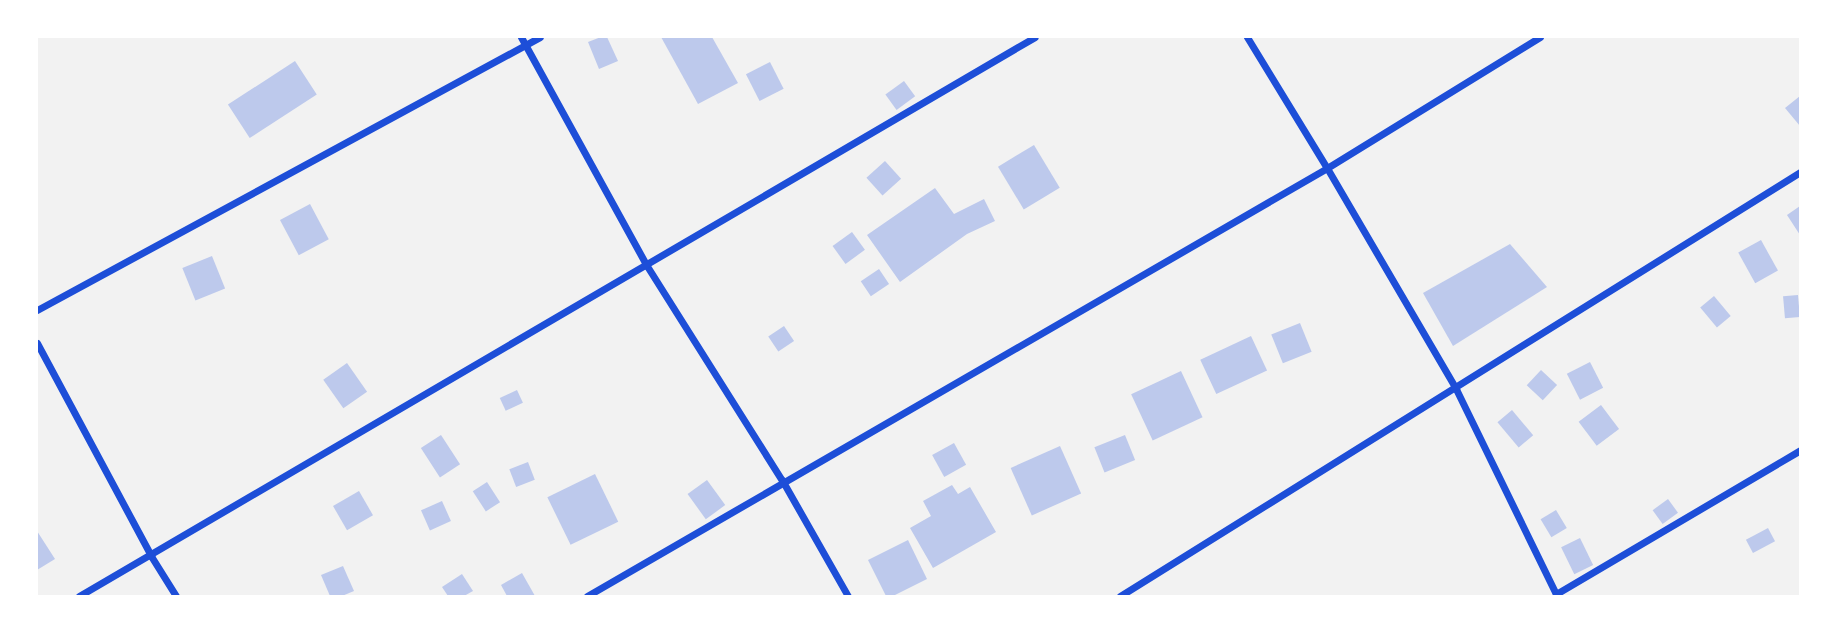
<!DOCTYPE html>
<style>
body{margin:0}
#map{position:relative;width:1837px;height:633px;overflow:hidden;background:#f2f2f2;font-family:"Fira Sans",sans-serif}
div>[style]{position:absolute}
.building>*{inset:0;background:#bdc9ec;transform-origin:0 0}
.minor>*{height:7px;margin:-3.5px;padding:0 3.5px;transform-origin:3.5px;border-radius:3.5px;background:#1d4ed8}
span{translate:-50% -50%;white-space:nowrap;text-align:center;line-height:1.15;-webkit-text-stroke:5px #fff;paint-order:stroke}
.frame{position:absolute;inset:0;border:38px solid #fff;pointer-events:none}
</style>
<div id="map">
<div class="building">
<i style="clip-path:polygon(601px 37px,607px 37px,618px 61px,599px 69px,588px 42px)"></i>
<i style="clip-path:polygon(661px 37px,712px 37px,738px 83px,698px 104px)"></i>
<i style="left:295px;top:61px;width:40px;height:80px;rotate:57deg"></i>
<i style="left:770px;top:62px;width:30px;height:27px;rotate:63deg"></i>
<i style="left:904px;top:81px;width:19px;height:23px;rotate:54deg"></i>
<i style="clip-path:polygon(1800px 96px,1800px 126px,1785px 108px)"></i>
<i style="left:1034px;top:145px;width:50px;height:42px;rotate:59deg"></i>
<i style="left:885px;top:161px;width:24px;height:25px;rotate:48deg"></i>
<i style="clip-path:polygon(935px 188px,954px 214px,984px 199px,995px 221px,967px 234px,900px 282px,867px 235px)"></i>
<i style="left:310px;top:204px;width:40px;height:34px;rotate:62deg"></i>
<i style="clip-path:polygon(1800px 206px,1800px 235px,1787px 215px)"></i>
<i style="left:852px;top:232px;width:22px;height:24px;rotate:54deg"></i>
<i style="left:1761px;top:240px;width:35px;height:26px;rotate:61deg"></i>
<i style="clip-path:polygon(1510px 244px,1547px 287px,1453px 346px,1423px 293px)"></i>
<i style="left:212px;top:256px;width:35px;height:32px;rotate:68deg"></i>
<i style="left:879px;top:269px;width:18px;height:22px;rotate:56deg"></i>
<i style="left:1798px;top:295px;width:22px;height:15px;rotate:85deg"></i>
<i style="left:1714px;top:296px;width:26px;height:18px;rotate:50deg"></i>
<i style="left:1300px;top:323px;width:31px;height:31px;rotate:68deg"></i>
<i style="left:784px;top:326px;width:18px;height:19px;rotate:56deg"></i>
<i style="left:1251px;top:336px;width:38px;height:56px;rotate:65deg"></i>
<i style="left:1590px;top:362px;width:29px;height:26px;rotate:63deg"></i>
<i style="left:347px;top:363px;width:35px;height:29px;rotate:55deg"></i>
<i style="left:1541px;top:370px;width:22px;height:21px;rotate:43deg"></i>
<i style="left:1181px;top:371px;width:51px;height:55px;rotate:65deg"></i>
<i style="left:517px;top:390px;width:14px;height:19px;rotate:65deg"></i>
<i style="left:1601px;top:405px;width:30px;height:28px;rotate:53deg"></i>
<i style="left:1512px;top:410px;width:33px;height:19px;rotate:50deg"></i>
<i style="left:441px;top:435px;width:35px;height:24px;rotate:57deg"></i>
<i style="left:1125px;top:435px;width:27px;height:33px;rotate:68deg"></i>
<i style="left:954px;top:443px;width:25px;height:25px;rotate:61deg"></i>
<i style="left:1060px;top:446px;width:52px;height:54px;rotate:66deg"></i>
<i style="left:528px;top:462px;width:19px;height:20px;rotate:69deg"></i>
<i style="left:595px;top:474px;width:53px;height:53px;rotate:64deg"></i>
<i style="left:707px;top:480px;width:31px;height:24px;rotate:54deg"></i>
<i style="left:487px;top:482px;width:24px;height:17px;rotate:57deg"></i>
<i style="clip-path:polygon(952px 485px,958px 494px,970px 487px,996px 532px,933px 568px,910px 528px,931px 516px,923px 501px)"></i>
<i style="left:359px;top:491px;width:28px;height:30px;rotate:60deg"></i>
<i style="left:1668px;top:499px;width:17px;height:19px;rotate:54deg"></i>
<i style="left:442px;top:501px;width:22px;height:23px;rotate:66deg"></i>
<i style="left:1556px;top:510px;width:21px;height:18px;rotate:59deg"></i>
<i style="left:1768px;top:528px;width:15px;height:25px;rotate:62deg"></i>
<i style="clip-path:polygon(37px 531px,55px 559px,37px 570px)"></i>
<i style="left:1580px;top:538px;width:30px;height:21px;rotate:64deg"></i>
<i style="clip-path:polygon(908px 540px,927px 579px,893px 596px,886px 596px,868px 560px)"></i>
<i style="clip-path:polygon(343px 566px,354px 591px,342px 596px,330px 596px,321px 575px)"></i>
<i style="clip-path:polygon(522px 573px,535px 596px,507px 596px,501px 585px)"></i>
<i style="clip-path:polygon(462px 574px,473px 591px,464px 596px,448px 596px,442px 587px)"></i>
</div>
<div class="minor">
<i style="left:521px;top:37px;width:261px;rotate:61.2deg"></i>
<i style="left:647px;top:266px;width:253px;rotate:57.8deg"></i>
<i style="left:782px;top:480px;width:133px;rotate:60.4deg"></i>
<i style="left:1247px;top:37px;width:153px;rotate:58.6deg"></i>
<i style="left:1327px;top:168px;width:256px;rotate:59.7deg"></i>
<i style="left:1456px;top:389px;width:230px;rotate:64deg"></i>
<i style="left:37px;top:310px;width:572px;rotate:-28.49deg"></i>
<i style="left:37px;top:343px;width:242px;rotate:61.8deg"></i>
<i style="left:151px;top:556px;width:47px;rotate:58deg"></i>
<i style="left:1556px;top:594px;width:283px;rotate:-30.5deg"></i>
<i style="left:79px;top:596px;width:1107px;rotate:-30.32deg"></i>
<i style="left:587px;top:596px;width:855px;rotate:-30.04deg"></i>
<i style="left:1327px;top:168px;width:250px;rotate:-31.6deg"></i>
<i style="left:1120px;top:596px;width:801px;rotate:-31.94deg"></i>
</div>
<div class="frame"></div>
</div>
